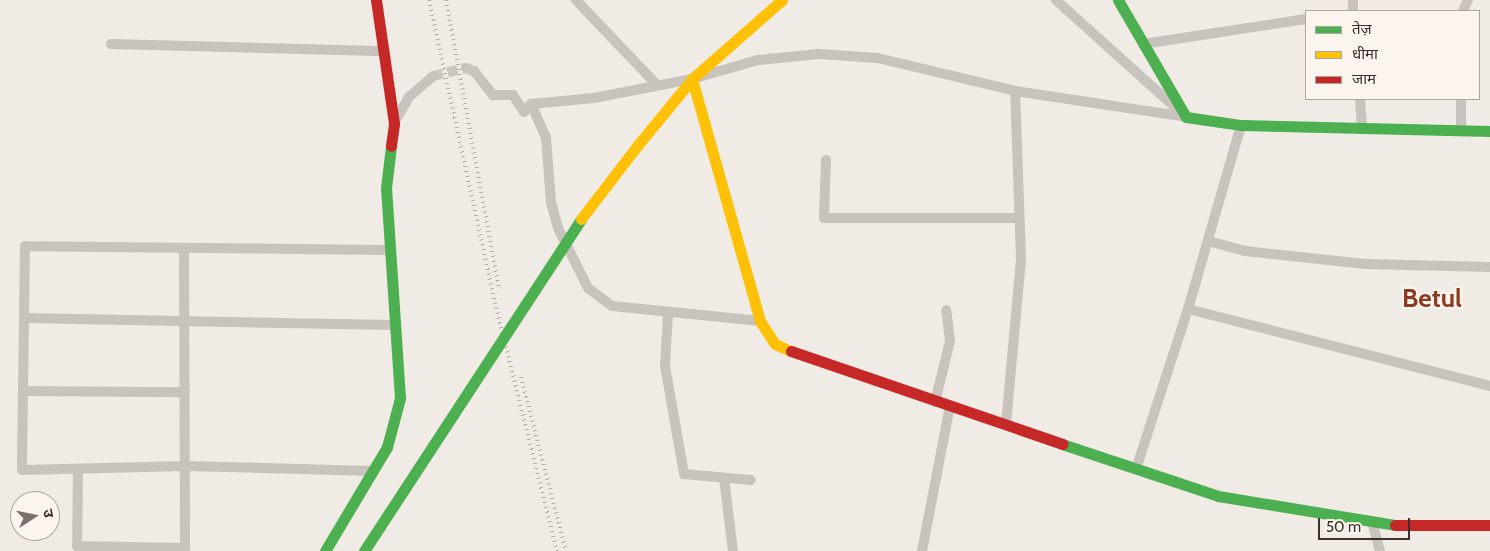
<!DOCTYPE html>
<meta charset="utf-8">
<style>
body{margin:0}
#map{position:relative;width:1490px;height:551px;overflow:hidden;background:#f0ebe5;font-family:Cabin,"Noto Sans Devanagari",sans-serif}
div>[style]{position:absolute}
.street-tunnel>*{height:10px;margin-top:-5px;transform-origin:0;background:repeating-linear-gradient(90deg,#ccc6c0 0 10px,transparent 0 15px)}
.street>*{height:10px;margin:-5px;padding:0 5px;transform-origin:5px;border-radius:5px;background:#c9c3be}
.fast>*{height:11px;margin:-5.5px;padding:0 5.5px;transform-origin:5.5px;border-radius:5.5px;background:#4caf50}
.slow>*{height:11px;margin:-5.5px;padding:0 5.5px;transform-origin:5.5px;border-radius:5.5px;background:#ffc107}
.jam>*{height:11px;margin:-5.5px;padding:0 5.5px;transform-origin:5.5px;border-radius:5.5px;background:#c62828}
.rail>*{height:4px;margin-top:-2px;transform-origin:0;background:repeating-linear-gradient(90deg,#b1aca8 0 1px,transparent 0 5px)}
.fast-bridge>*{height:11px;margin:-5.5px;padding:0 5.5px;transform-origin:5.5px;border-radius:5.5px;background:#4caf50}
.slow-bridge>*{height:11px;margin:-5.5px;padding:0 5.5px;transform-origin:5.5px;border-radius:5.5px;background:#ffc107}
span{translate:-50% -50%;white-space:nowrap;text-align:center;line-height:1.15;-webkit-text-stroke:4px #fbf5ee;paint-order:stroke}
.town-label{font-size:26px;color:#8c3b22;font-weight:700}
.legend{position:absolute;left:1305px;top:10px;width:175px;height:90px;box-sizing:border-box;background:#fbf5ee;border:1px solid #aea6a0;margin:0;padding:6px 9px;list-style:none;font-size:15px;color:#3b302b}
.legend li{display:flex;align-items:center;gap:10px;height:25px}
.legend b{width:25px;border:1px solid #aea6a0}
.north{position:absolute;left:10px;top:491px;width:50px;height:50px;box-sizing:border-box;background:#fbf5ee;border:1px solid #aea6a0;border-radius:50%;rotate:79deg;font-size:14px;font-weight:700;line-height:20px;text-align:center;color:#3b302b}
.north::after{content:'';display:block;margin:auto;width:18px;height:22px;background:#7a716c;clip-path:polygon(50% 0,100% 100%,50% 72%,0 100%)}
.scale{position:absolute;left:1318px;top:518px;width:92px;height:22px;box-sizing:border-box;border:2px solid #3b302b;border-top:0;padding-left:6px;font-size:15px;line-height:18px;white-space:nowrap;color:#3b302b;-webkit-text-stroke:4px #fbf5ee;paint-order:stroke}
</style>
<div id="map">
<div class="street-tunnel">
<i style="left:433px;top:76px;width:34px;rotate:-14deg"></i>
</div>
<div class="street">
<i style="left:576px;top:0;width:116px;rotate:46.4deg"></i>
<i style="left:1056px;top:0;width:161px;rotate:42deg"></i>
<i style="left:1353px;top:0;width:11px;rotate:90deg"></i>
<i style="left:1463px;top:11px;width:12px;rotate:-66deg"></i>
<i style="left:111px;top:44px;width:274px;rotate:1.5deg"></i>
<i style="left:1143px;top:44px;width:165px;rotate:-8.7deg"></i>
<i style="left:466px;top:68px;width:9px;rotate:21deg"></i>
<i style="left:474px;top:71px;width:31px;rotate:52deg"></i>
<i style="left:493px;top:95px;width:20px"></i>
<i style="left:513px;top:95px;width:20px;rotate:57deg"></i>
<i style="left:524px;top:112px;width:11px;rotate:-49deg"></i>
<i style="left:531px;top:104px;width:63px;rotate:-5.4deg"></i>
<i style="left:594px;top:98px;width:100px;rotate:-11deg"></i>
<i style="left:692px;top:79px;width:69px;rotate:-16.1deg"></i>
<i style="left:758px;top:60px;width:61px;rotate:-5.6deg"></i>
<i style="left:819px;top:54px;width:59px;rotate:3.9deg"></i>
<i style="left:878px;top:58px;width:141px;rotate:13.5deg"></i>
<i style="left:1015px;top:91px;width:173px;rotate:8.6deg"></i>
<i style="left:1360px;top:99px;width:26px;rotate:86deg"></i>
<i style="left:1461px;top:99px;width:31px;rotate:90deg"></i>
<i style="left:531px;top:104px;width:36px;rotate:66deg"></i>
<i style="left:546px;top:137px;width:65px;rotate:85.6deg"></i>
<i style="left:551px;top:202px;width:27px;rotate:75deg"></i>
<i style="left:558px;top:228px;width:67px;rotate:63.4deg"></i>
<i style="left:588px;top:288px;width:30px;rotate:37deg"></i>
<i style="left:612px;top:306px;width:149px;rotate:5.8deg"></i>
<i style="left:394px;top:123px;width:30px;rotate:-60deg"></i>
<i style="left:409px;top:97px;width:32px;rotate:-41deg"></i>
<i style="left:826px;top:160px;width:58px;rotate:92deg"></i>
<i style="left:824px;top:218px;width:195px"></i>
<i style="left:1208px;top:241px;width:38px;rotate:15deg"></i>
<i style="left:1245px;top:251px;width:121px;rotate:6.2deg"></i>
<i style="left:1365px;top:264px;width:125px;rotate:1.4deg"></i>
<i style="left:184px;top:248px;width:303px;rotate:89.8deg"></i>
<i style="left:389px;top:250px;width:364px;rotate:-179.4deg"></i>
<i style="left:25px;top:246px;width:72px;rotate:90.8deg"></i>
<i style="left:24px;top:318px;width:370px;rotate:1.1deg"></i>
<i style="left:1188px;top:309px;width:312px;rotate:14.3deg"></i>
<i style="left:668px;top:314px;width:52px;rotate:93.3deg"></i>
<i style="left:665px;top:366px;width:110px;rotate:80deg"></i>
<i style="left:684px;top:474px;width:67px;rotate:5.1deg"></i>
<i style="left:24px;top:318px;width:152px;rotate:90.8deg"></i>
<i style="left:22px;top:470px;width:164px;rotate:-1.4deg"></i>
<i style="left:186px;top:466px;width:187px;rotate:1.5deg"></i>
<i style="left:23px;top:391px;width:162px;rotate:0.4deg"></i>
<i style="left:935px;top:402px;width:63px;rotate:-76.2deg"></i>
<i style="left:950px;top:341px;width:31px;rotate:-97deg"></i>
<i style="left:1006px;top:424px;width:165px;rotate:-84.8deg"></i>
<i style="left:1021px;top:260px;width:169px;rotate:-92deg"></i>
<i style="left:78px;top:469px;width:77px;rotate:90.7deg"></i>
<i style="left:77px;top:546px;width:108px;rotate:1.1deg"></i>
<i style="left:1136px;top:469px;width:168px;rotate:-72deg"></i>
<i style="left:1188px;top:309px;width:191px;rotate:-73.9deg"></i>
<i style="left:724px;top:478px;width:74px;rotate:83deg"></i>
<i style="left:1373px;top:525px;width:27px;rotate:75deg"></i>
<i style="left:922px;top:551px;width:148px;rotate:-79.1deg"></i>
</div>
<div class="fast">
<i style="left:1118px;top:0;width:135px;rotate:59.8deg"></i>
<i style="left:1186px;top:117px;width:56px;rotate:8.3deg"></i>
<i style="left:1241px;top:125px;width:249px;rotate:1.4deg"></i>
<i style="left:1062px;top:444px;width:164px;rotate:18.4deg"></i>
<i style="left:1218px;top:496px;width:179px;rotate:9.3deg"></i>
<i style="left:325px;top:551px;width:121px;rotate:-59.2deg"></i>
<i style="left:387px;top:447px;width:51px;rotate:-75.1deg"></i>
<i style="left:400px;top:398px;width:210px;rotate:-93.8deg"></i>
<i style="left:386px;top:188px;width:42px;rotate:-83.2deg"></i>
</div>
<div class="slow">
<i style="left:692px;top:79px;width:251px;rotate:74.3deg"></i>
<i style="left:760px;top:321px;width:27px;rotate:57deg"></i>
<i style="left:775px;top:344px;width:17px;rotate:24deg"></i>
<i style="left:637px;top:146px;width:87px;rotate:-50.6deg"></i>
<i style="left:692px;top:79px;width:120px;rotate:-41.3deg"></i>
</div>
<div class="jam">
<i style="left:376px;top:0;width:125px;rotate:81.7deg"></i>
<i style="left:394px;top:124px;width:22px;rotate:98deg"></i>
<i style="left:791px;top:351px;width:287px;rotate:18.9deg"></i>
<i style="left:1395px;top:525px;width:95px"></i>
</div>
<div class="rail">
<i style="left:429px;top:0;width:310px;rotate:77.7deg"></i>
<i style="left:495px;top:303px;width:256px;rotate:76deg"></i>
<i style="left:446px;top:0;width:295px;rotate:79.6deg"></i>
<i style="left:521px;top:377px;width:180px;rotate:75.5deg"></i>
</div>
<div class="fast-bridge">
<i style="left:364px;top:551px;width:397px;rotate:-56.8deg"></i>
</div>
<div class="slow-bridge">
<i style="left:581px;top:219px;width:92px;rotate:-52.5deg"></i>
</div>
<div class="town-label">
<span style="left:1432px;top:299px">Betul</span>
</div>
<ul class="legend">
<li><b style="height:6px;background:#4caf50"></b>तेज़</li>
<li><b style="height:6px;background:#ffc107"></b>धीमा</li>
<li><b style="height:6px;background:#c62828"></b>जाम</li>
</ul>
<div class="north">उ</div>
<div class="scale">50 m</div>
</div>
